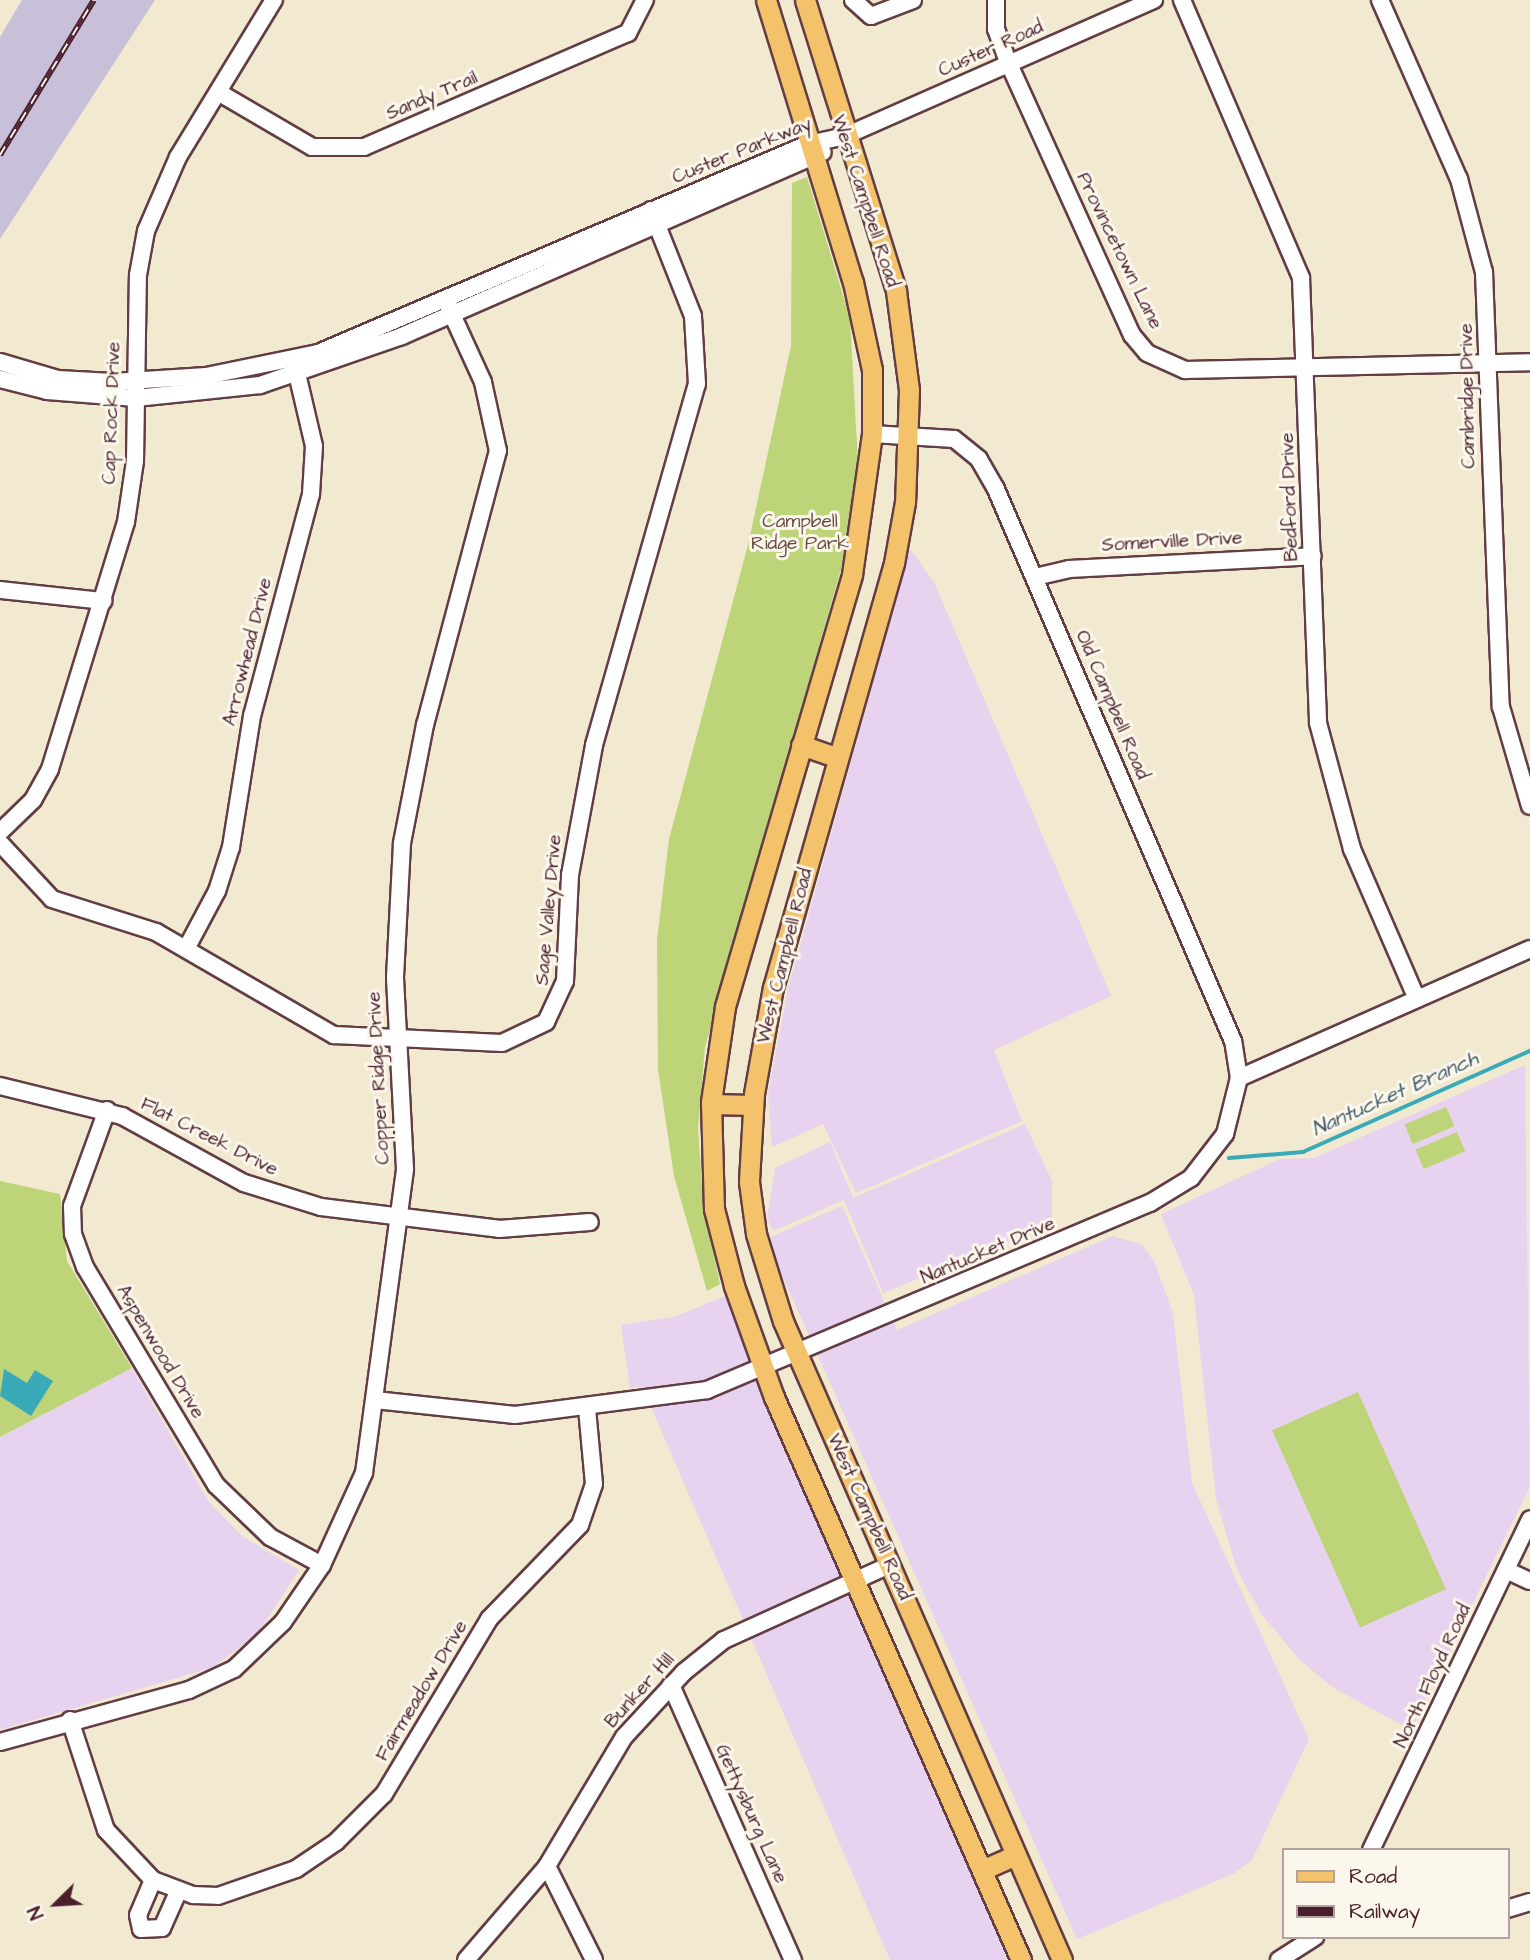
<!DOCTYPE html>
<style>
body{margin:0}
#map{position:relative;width:1530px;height:1960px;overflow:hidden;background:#f2e9d1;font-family:"Architects Daughter",sans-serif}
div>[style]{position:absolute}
.built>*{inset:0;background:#e7d2ef}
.industrial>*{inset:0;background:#c8bfd8}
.green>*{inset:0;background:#bed478;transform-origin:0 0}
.water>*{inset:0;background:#3aa9b8}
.stream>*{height:3.5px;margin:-1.75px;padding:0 1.75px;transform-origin:1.75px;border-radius:1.75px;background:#3aa9b8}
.roads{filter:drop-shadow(2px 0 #633d44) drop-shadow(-2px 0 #633d44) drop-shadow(0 2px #633d44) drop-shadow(0 -2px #633d44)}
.minor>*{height:16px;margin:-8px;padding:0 8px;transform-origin:8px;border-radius:8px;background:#fff}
.major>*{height:19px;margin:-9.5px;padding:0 9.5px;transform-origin:9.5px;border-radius:9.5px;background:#f3c26a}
.rail>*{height:6px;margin-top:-3px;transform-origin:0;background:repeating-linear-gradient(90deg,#fbf7ec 0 10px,#4a1f2b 0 20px);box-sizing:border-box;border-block:2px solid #4a1f2b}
span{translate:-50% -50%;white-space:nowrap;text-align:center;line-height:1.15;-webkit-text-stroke:6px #fbf7ec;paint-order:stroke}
.street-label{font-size:19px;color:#4a1f2b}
.park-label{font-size:19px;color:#674c3e}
.water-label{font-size:21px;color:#435d6a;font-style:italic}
.legend{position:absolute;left:1282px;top:1848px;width:228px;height:91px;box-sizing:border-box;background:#fbf7ec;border:2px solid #b4a19f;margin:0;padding:9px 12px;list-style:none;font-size:21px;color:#4a1f2b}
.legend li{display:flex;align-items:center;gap:14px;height:35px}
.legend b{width:35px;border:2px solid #b4a19f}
.north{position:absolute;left:21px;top:1869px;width:70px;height:70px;-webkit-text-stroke:5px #fbf7ec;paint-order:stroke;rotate:246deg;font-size:19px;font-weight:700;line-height:28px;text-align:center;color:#4a1f2b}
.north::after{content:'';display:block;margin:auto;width:24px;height:32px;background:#4a1f2b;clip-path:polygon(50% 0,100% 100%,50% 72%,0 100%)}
</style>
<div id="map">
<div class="built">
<i style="clip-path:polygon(910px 549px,934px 582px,1111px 996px,994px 1050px,1022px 1121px,856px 1193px,823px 1124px,772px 1147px,768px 1094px,788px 989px)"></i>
<i style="clip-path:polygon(1525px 1065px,1530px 1486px,1411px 1730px,1332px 1687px,1299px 1659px,1262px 1615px,1237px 1570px,1216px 1499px,1194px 1295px,1161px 1214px,1280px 1159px,1314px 1158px)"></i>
<i style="clip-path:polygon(1025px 1124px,1052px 1181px,1052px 1225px,883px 1293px,844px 1200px,773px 1231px,767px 1218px,775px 1168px,830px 1142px,853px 1198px)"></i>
<i style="clip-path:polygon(842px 1206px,897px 1330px,1113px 1236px,1142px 1245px,1155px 1263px,1173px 1314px,1192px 1483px,1309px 1739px,1252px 1860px,1233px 1874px,1077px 1939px,766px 1239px)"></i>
<i style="clip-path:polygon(725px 1296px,998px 1928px,1006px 1960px,890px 1960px,642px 1386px,630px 1388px,621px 1325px,674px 1317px)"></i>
<i style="clip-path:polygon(132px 1368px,209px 1502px,242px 1536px,299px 1570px,258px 1633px,214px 1667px,0 1730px,0 1437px)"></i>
</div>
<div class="industrial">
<i style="clip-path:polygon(22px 0,155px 0,0 239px,0 37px)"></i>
</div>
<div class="green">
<i style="clip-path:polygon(807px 177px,850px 318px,859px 481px,847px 548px,705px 1047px,698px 1129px,704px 1208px,720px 1284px,707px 1291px,674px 1176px,658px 1069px,657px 940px,669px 839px,748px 545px,791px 346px,792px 183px)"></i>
<i style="left:1446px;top:1107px;width:21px;height:45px;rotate:67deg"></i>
<i style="left:1457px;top:1132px;width:21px;height:45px;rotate:67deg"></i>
<i style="clip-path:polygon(0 1181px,60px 1194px,67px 1261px,132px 1368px,0 1437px)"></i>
<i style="left:1358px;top:1392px;width:216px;height:94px;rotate:66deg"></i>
</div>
<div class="water">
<i style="clip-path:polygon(4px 1369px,27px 1383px,35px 1370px,53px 1381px,31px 1416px,0 1396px)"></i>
</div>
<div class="stream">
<i style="left:1229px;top:1158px;width:74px;rotate:-4.6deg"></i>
<i style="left:1303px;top:1152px;width:248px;rotate:-24deg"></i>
</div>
<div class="roads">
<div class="minor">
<i style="left:853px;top:0;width:24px;rotate:42deg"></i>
<i style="left:871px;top:16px;width:45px;rotate:-20.9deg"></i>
<i style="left:996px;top:0;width:29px;rotate:90deg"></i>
<i style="left:996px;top:29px;width:37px;rotate:70deg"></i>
<i style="left:1009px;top:64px;width:298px;rotate:65.6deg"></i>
<i style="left:1132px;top:335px;width:23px;rotate:50deg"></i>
<i style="left:1147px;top:353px;width:42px;rotate:24.1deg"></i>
<i style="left:1185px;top:370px;width:345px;rotate:-1.3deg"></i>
<i style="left:1182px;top:0;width:302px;rotate:66.8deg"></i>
<i style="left:1301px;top:278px;width:445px;rotate:87.8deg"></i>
<i style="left:1318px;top:723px;width:131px;rotate:74.9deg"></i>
<i style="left:1352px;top:849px;width:163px;rotate:66.6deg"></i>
<i style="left:1380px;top:0;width:196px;rotate:66.2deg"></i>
<i style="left:1459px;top:179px;width:96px;rotate:75deg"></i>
<i style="left:1484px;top:272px;width:435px;rotate:87.8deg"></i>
<i style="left:1501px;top:707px;width:103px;rotate:73.7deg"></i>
<i style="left:218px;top:92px;width:109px;rotate:30.3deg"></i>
<i style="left:312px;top:147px;width:52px"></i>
<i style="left:364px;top:147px;width:288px;rotate:-23.4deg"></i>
<i style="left:628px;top:33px;width:37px;rotate:-63deg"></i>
<i style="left:0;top:362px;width:60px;rotate:16.3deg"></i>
<i style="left:58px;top:379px;width:55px;rotate:3.1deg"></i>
<i style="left:113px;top:382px;width:93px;rotate:-3.7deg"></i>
<i style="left:206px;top:376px;width:114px;rotate:-11.6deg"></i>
<i style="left:318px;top:353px;width:533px;rotate:-23.1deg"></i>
<i style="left:808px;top:144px;width:38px;rotate:-12deg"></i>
<i style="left:845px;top:136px;width:338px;rotate:-23.8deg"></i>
<i style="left:0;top:379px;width:49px;rotate:14.3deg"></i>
<i style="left:47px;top:391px;width:89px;rotate:4.5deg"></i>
<i style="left:136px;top:398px;width:125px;rotate:-6deg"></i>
<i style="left:260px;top:385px;width:150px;rotate:-19deg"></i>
<i style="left:402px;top:336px;width:459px;rotate:-23.6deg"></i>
<i style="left:1035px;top:577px;width:35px;rotate:-13deg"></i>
<i style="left:1069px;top:569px;width:244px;rotate:-3deg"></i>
<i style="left:0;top:590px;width:104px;rotate:6.1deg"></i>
<i style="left:0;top:832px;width:46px;rotate:-44.1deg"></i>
<i style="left:33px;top:800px;width:35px;rotate:-61deg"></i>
<i style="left:50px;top:769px;width:258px;rotate:-72.9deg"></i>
<i style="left:126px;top:522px;width:62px;rotate:-81.6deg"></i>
<i style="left:135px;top:461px;width:186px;rotate:-89.1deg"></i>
<i style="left:138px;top:275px;width:45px;rotate:-79.7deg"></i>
<i style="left:146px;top:231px;width:81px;rotate:-66.6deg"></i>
<i style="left:178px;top:157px;width:184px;rotate:-58.6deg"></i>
<i style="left:0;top:843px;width:76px;rotate:47.1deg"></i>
<i style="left:52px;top:899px;width:109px;rotate:17.6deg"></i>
<i style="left:156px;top:932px;width:206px;rotate:30.1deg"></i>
<i style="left:334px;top:1035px;width:168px;rotate:2.7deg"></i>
<i style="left:502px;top:1043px;width:49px;rotate:-25.5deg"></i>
<i style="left:546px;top:1022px;width:45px;rotate:-65.1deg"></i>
<i style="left:565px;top:981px;width:106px;rotate:-87.3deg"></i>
<i style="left:570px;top:875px;width:132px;rotate:-79.5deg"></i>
<i style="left:594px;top:745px;width:375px;rotate:-74.1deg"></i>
<i style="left:697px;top:384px;width:68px;rotate:-93.4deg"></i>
<i style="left:693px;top:316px;width:114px;rotate:-111.6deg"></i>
<i style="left:186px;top:949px;width:66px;rotate:-61.9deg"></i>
<i style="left:217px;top:891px;width:46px;rotate:-72.3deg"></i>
<i style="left:231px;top:847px;width:133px;rotate:-80.9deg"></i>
<i style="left:252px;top:716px;width:230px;rotate:-75.1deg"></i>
<i style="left:311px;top:494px;width:48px;rotate:-86.4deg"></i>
<i style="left:314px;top:446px;width:83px;rotate:-103.2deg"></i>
<i style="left:1239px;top:1078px;width:318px;rotate:-23.9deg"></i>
<i style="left:0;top:1086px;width:126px;rotate:13.8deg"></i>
<i style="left:122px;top:1116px;width:139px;rotate:28.8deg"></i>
<i style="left:244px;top:1183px;width:81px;rotate:17.3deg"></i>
<i style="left:321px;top:1207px;width:179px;rotate:7deg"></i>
<i style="left:499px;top:1229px;width:91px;rotate:-4.4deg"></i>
<i style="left:107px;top:1110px;width:102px;rotate:110deg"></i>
<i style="left:72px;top:1206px;width:28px;rotate:88deg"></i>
<i style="left:73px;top:1234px;width:35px;rotate:70deg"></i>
<i style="left:85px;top:1267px;width:254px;rotate:59deg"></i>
<i style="left:216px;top:1485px;width:75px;rotate:43.9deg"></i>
<i style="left:270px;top:1537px;width:59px;rotate:28.3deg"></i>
<i style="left:375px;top:1400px;width:141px;rotate:6.1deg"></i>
<i style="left:515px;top:1415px;width:194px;rotate:-7.4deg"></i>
<i style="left:707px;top:1390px;width:481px;rotate:-22.9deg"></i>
<i style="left:1150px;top:1203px;width:48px;rotate:-31.4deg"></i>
<i style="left:1191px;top:1178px;width:56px;rotate:-52.3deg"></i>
<i style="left:1225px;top:1134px;width:58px;rotate:-76deg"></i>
<i style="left:1239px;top:1078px;width:37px;rotate:-99deg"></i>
<i style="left:1233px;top:1041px;width:601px;rotate:-113.24deg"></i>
<i style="left:996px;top:489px;width:34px;rotate:-120deg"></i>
<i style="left:979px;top:459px;width:32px;rotate:-141deg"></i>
<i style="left:954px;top:439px;width:82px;rotate:-176.5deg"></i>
<i style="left:1506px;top:1570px;width:26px;rotate:25deg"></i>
<i style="left:671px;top:1685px;width:301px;rotate:66.1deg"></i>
<i style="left:70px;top:1720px;width:116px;rotate:71.9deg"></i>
<i style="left:106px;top:1830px;width:69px;rotate:46.8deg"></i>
<i style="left:153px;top:1880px;width:43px;rotate:20.6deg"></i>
<i style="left:193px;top:1895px;width:25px;rotate:2deg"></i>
<i style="left:218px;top:1896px;width:83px;rotate:-19.1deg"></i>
<i style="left:296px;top:1869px;width:48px;rotate:-34deg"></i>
<i style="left:336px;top:1842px;width:68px;rotate:-45deg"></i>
<i style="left:384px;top:1794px;width:204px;rotate:-59deg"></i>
<i style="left:489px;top:1619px;width:131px;rotate:-45.9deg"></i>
<i style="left:580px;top:1525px;width:43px;rotate:-71.1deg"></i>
<i style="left:594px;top:1484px;width:75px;rotate:-95.3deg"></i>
<i style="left:0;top:1742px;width:196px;rotate:-15.4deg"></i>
<i style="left:189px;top:1690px;width:50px;rotate:-25deg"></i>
<i style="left:234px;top:1669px;width:68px;rotate:-43.8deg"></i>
<i style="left:283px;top:1622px;width:69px;rotate:-55.6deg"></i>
<i style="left:322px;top:1565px;width:101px;rotate:-65.5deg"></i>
<i style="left:364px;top:1473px;width:307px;rotate:-82.3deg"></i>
<i style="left:405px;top:1169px;width:192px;rotate:-93deg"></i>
<i style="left:395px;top:977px;width:134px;rotate:-87deg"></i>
<i style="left:402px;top:843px;width:120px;rotate:-79deg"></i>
<i style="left:425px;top:725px;width:284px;rotate:-75.1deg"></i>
<i style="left:498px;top:451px;width:71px;rotate:-102.3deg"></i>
<i style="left:483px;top:382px;width:91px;rotate:-114.6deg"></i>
<i style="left:1371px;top:1850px;width:367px;rotate:-64.3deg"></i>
<i style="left:547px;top:1866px;width:105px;rotate:63.4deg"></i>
<i style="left:153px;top:1880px;width:38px;rotate:113deg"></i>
<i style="left:138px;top:1915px;width:14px;rotate:78deg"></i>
<i style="left:141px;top:1929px;width:21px;rotate:-3deg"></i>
<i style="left:162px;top:1928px;width:39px;rotate:-66deg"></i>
<i style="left:1507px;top:1909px;width:24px;rotate:-17deg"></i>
<i style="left:466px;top:1960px;width:124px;rotate:-49.2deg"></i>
<i style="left:547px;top:1866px;width:150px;rotate:-59.2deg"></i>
<i style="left:624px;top:1737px;width:88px;rotate:-47.3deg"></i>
<i style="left:684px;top:1672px;width:51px;rotate:-38.7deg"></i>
<i style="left:724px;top:1640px;width:181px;rotate:-24.4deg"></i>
<i style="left:1279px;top:1960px;width:43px;rotate:-32.6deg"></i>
</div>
<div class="major">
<i style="left:766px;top:0;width:295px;rotate:72.9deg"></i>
<i style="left:853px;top:282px;width:90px;rotate:77.8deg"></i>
<i style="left:872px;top:370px;width:64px;rotate:90deg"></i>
<i style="left:872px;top:434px;width:142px;rotate:98.1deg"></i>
<i style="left:852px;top:575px;width:450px;rotate:106.4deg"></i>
<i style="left:725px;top:1007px;width:96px;rotate:98.4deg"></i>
<i style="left:711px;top:1102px;width:107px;rotate:88.4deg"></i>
<i style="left:714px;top:1209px;width:80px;rotate:75.4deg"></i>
<i style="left:734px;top:1286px;width:118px;rotate:70.2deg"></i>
<i style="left:774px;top:1397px;width:615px;rotate:66.31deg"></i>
<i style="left:805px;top:0;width:305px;rotate:72.6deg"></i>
<i style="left:896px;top:291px;width:100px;rotate:82.5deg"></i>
<i style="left:909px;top:390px;width:112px;rotate:92deg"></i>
<i style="left:905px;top:502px;width:62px;rotate:100.2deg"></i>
<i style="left:894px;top:563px;width:441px;rotate:105.9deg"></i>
<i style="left:773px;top:987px;width:109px;rotate:100.1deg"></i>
<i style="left:754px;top:1094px;width:88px;rotate:93.3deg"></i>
<i style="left:749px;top:1182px;width:52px;rotate:82.3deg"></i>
<i style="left:756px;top:1234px;width:91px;rotate:72.8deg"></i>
<i style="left:783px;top:1321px;width:697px;rotate:66.41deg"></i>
<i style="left:801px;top:745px;width:39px;rotate:19deg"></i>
<i style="left:711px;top:1104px;width:42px;rotate:1.4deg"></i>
<i style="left:982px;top:1870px;width:37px;rotate:-24deg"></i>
</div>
</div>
<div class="rail">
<i style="left:0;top:155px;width:181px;rotate:-58.8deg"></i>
</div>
<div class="street-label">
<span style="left:991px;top:49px;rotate:-24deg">Custer Road</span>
<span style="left:432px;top:96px;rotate:-23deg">Sandy Trail</span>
<span style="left:742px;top:151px;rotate:-22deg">Custer Parkway</span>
<span style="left:865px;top:201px;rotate:72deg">West Campbell Road</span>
<span style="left:1119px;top:251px;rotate:64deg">Provincetown Lane</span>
<span style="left:1468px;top:396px;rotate:-91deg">Cambridge Drive</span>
<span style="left:112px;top:413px;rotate:-88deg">Cap Rock Drive</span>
<span style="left:1290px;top:497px;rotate:-92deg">Bedford Drive</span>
<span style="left:1172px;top:542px;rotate:-3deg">Somerville Drive</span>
<span style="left:248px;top:652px;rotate:-76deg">Arrowhead Drive</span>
<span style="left:1112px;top:705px;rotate:67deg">Old Campbell Road</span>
<span style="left:549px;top:910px;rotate:-85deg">Sage Valley Drive</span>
<span style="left:785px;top:956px;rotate:-76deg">West Campbell Road</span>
<span style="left:379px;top:1078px;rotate:-93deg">Copper Ridge Drive</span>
<span style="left:209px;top:1137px;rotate:27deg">Flat Creek Drive</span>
<span style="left:988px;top:1251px;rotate:-23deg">Nantucket Drive</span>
<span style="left:160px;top:1352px;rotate:59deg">Aspenwood Drive</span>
<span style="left:869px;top:1517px;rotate:66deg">West Campbell Road</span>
<span style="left:1433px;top:1676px;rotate:-65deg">North Floyd Road</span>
<span style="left:422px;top:1691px;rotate:-59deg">Fairmeadow Drive</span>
<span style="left:640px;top:1691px;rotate:-48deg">Bunker Hill</span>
<span style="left:751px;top:1814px;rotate:66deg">Gettysburg Lane</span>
</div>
<div class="park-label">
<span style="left:800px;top:533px">Campbell<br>Ridge Park</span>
</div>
<div class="water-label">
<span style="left:1395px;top:1094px;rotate:-24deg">Nantucket Branch</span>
</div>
<ul class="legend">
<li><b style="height:9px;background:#f3c26a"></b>Road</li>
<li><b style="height:9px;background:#4a1f2b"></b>Railway</li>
</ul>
<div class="north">N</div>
</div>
